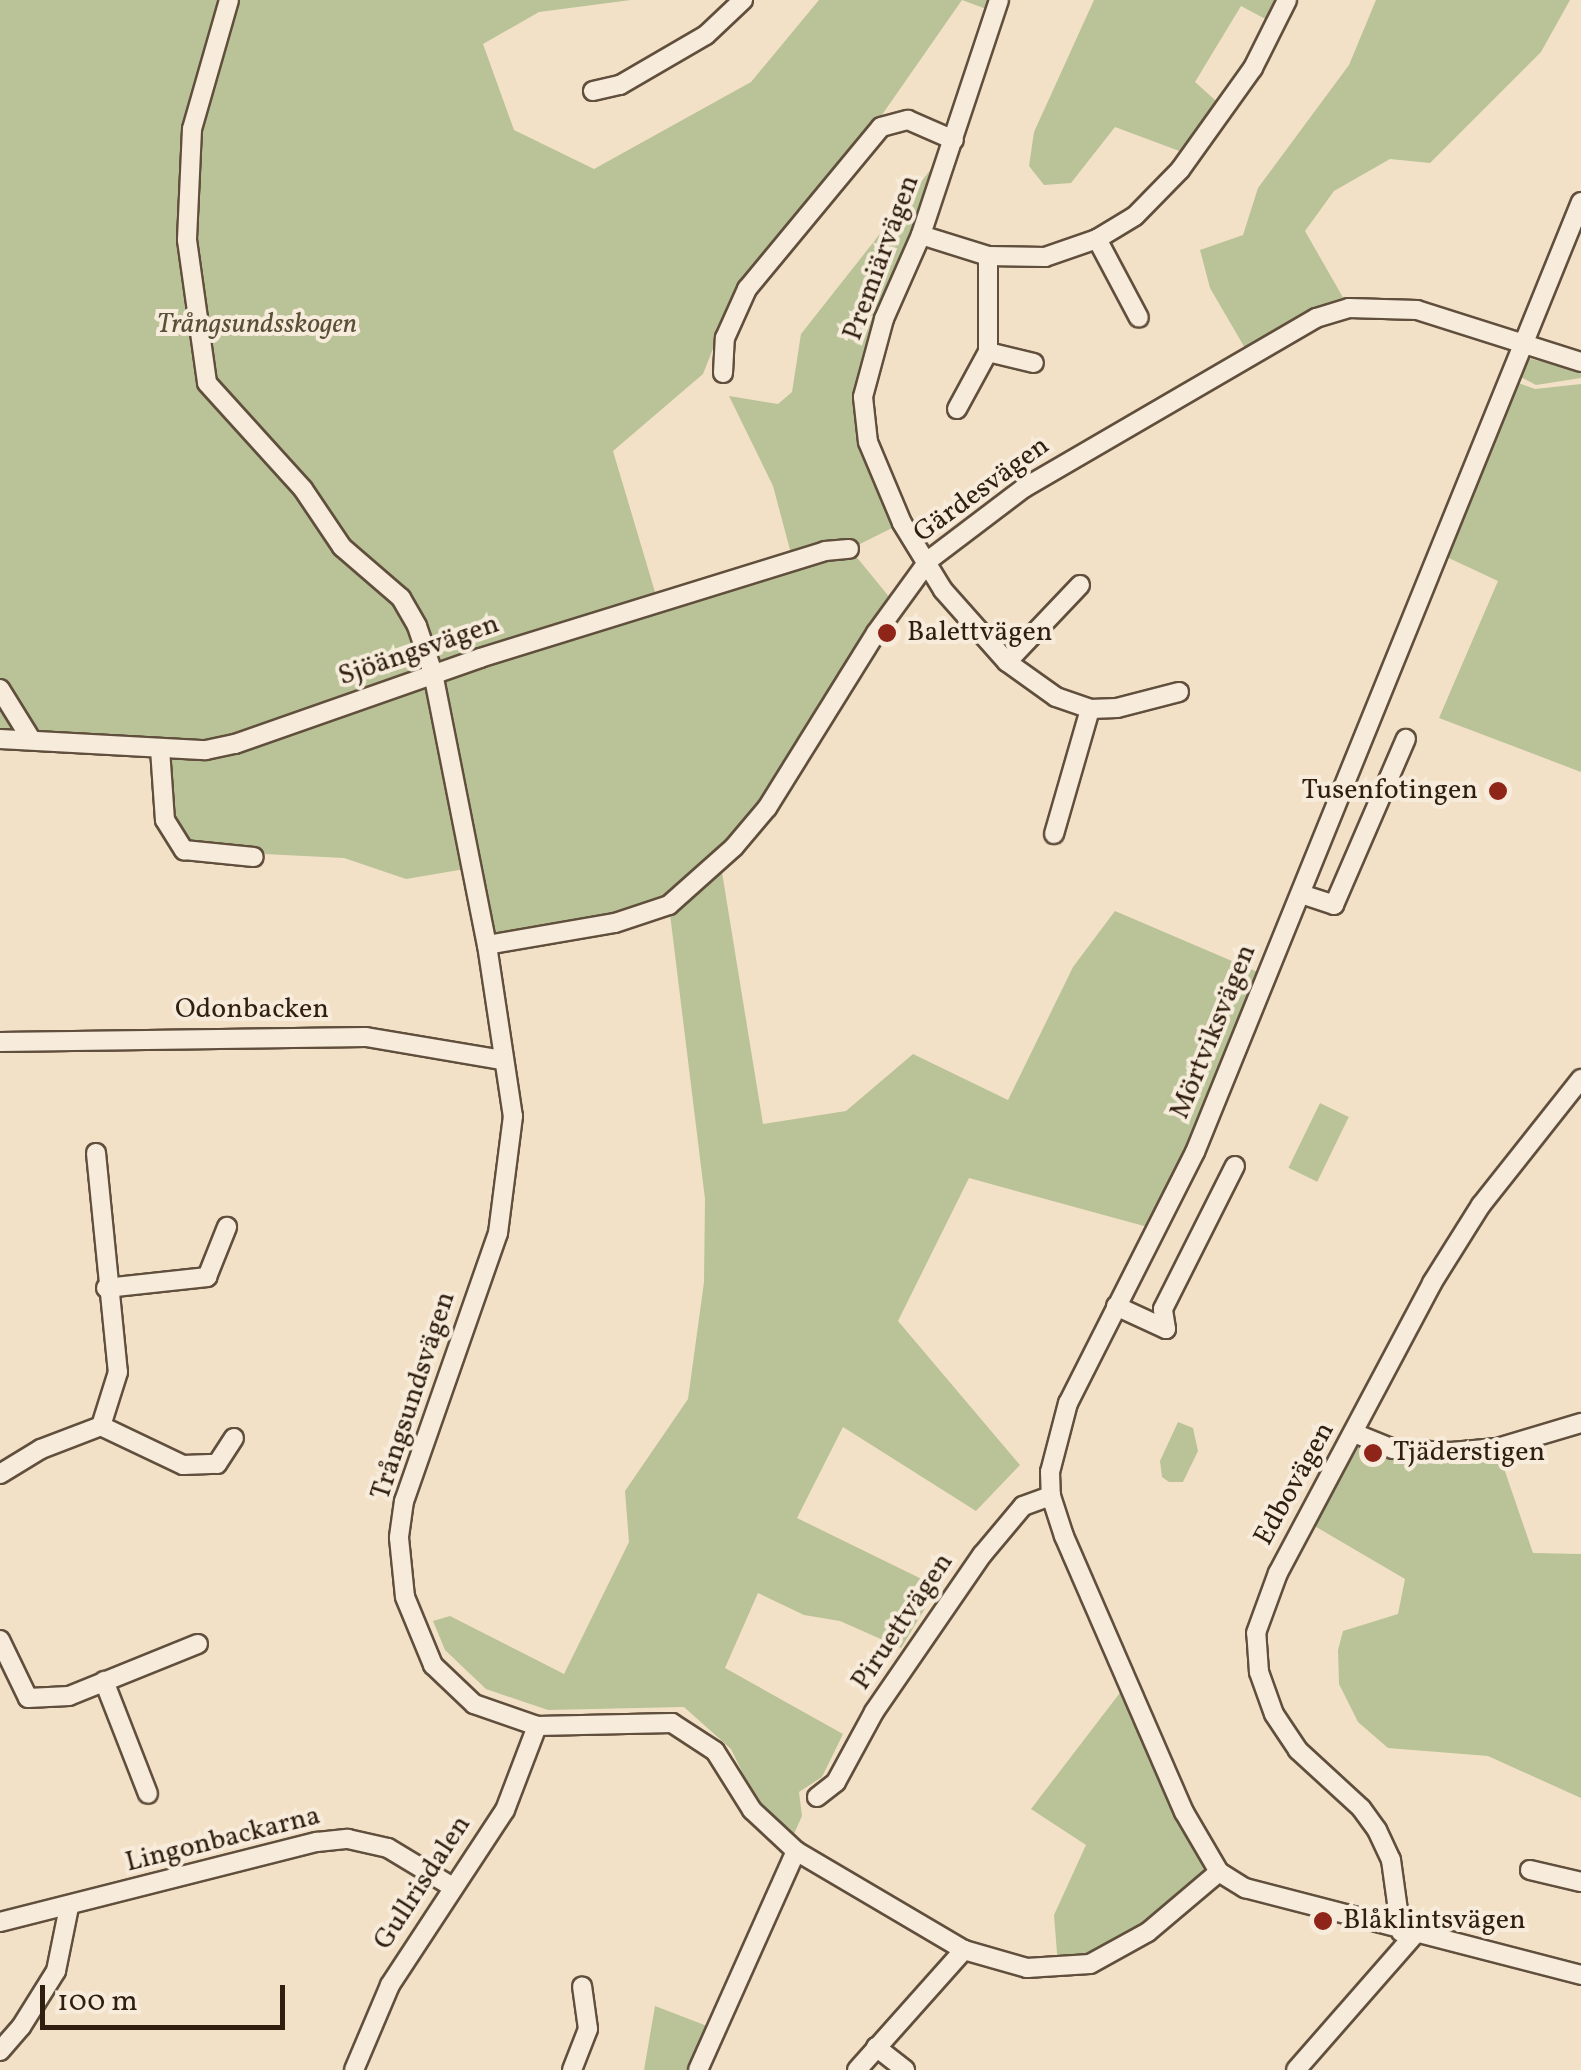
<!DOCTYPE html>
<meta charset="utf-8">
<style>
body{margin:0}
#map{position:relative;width:1581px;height:2070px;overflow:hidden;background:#f3e1c7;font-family:Vollkorn,serif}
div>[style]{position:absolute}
.green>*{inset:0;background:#b9c397;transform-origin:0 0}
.roads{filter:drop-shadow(2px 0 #614f3d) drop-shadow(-2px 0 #614f3d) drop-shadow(0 2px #614f3d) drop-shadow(0 -2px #614f3d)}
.street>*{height:18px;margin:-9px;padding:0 9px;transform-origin:9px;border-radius:9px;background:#f7ecdb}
.dots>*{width:28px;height:28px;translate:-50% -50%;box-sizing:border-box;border:5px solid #f7ecdb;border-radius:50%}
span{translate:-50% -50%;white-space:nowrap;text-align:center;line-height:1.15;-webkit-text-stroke:8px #f7ecdb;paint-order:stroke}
.street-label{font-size:28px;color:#301e0f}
.park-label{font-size:28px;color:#595038;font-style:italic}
.poi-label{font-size:28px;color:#301e0f}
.left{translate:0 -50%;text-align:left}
.right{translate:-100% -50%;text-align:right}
.scale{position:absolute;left:40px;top:1985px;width:245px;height:45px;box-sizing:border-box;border:5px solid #301e0f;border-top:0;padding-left:12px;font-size:30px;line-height:35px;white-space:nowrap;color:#301e0f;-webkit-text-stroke:8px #f7ecdb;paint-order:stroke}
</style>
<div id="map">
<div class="green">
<i style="clip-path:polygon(0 0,631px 0,539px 12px,483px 44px,514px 130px,594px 169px,751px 82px,819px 0,999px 0,997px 13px,962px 0,870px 132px,732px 301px,703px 374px,613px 451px,655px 592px,458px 664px,793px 561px,773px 486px,729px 396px,778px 404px,792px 392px,801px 334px,954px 140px,863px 397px,902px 523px,850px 549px,895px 604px,767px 808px,720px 860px,763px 1124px,846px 1111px,913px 1054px,1008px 1100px,1073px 967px,1115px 911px,1267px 976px,1155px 1229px,969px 1178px,898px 1321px,1020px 1465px,976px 1511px,843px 1427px,797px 1518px,938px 1587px,901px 1648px,840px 1621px,804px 1615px,758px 1593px,725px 1668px,843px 1734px,822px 1777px,799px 1792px,802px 1816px,793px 1836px,758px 1805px,731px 1749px,684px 1707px,548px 1710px,486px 1689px,445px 1650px,433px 1621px,450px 1616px,564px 1674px,629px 1542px,625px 1491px,688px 1399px,704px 1282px,705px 1199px,669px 906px,487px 945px,471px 868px,406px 879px,344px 858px,184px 850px,165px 820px,159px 749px,0 739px)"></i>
<i style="clip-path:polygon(1094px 0,1287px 0,1275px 24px,1241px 6px,1195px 82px,1224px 108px,1190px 155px,1115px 127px,1071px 183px,1044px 185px,1029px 166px,1034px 132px)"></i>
<i style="clip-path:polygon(1376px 0,1570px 0,1541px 52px,1430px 163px,1390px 159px,1334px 191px,1305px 231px,1349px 308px,1249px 355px,1210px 288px,1200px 250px,1243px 235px,1258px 188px,1349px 65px)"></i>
<i style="clip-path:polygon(1523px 357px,1581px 371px,1581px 378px,1536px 385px,1517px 375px)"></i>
<i style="clip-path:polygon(1510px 380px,1535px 389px,1581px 384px,1581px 772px,1439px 718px,1498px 581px,1438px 553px)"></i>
<i style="left:1320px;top:1103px;width:32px;height:72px;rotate:26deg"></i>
<i style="clip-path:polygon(1178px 1422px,1193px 1428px,1198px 1451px,1183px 1482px,1169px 1482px,1162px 1477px,1160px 1461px)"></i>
<i style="clip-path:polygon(1354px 1433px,1393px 1449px,1497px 1448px,1533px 1553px,1581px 1554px,1581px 1798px,1488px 1756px,1388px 1748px,1358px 1722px,1339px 1684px,1338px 1650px,1343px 1631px,1398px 1614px,1405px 1579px,1306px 1521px)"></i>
<i style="clip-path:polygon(1129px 1681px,1219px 1872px,1090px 1964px,1058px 1966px,1054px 1915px,1086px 1845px,1031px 1809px)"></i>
<i style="clip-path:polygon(655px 2006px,715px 2029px,698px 2070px,644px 2070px)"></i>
</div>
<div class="roads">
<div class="street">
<i style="left:229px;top:0;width:134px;rotate:106deg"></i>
<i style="left:192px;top:129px;width:111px;rotate:92.6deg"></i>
<i style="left:187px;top:240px;width:144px;rotate:82deg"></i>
<i style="left:207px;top:383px;width:143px;rotate:47.8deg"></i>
<i style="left:303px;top:489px;width:70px;rotate:56.1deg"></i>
<i style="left:342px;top:547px;width:78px;rotate:40.8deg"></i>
<i style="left:401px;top:598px;width:32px;rotate:60deg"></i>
<i style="left:417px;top:626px;width:50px;rotate:71.2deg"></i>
<i style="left:433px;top:673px;width:277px;rotate:78.8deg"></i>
<i style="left:487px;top:945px;width:173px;rotate:81.4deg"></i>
<i style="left:513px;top:1116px;width:118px;rotate:97.3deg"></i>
<i style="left:498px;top:1233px;width:284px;rotate:109.3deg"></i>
<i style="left:404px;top:1501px;width:37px;rotate:98deg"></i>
<i style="left:399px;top:1538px;width:59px;rotate:84.2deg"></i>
<i style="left:405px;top:1597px;width:74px;rotate:67.6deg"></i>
<i style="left:433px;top:1665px;width:57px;rotate:43.6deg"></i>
<i style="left:474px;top:1704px;width:67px;rotate:19.2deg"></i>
<i style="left:537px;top:1726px;width:135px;rotate:-1.3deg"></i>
<i style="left:672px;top:1723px;width:51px;rotate:33.1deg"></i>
<i style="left:715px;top:1751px;width:70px;rotate:57.9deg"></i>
<i style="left:752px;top:1810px;width:60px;rotate:43deg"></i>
<i style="left:796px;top:1851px;width:195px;rotate:30.5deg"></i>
<i style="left:964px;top:1950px;width:66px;rotate:15.9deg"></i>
<i style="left:1027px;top:1968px;width:63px;rotate:-3.6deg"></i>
<i style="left:1090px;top:1964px;width:66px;rotate:-28.9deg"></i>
<i style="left:1148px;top:1932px;width:93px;rotate:-40.2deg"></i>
<i style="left:999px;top:0;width:248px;rotate:108.4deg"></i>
<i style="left:921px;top:235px;width:92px;rotate:113.8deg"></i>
<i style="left:884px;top:319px;width:81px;rotate:105.1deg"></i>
<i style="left:863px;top:397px;width:45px;rotate:83.7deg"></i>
<i style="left:868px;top:442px;width:88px;rotate:67.2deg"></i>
<i style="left:902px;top:523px;width:79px;rotate:58.5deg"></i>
<i style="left:943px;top:590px;width:96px;rotate:48.4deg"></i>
<i style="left:1007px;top:662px;width:60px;rotate:35.5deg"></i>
<i style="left:1056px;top:697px;width:36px;rotate:19deg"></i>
<i style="left:1090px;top:709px;width:27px;rotate:-2deg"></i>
<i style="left:1117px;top:708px;width:64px;rotate:-14.5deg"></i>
<i style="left:593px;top:91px;width:28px;rotate:-13deg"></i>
<i style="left:620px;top:85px;width:99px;rotate:-30.2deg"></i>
<i style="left:706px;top:35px;width:51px;rotate:-43.4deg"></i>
<i style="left:1581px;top:202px;width:1025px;rotate:112.11deg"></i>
<i style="left:1195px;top:1152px;width:281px;rotate:116.8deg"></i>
<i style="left:1068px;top:1403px;width:71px;rotate:104.6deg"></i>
<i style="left:1050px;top:1472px;width:24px;rotate:88deg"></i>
<i style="left:1051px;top:1496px;width:42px;rotate:72deg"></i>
<i style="left:1064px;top:1536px;width:301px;rotate:66.5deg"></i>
<i style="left:1184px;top:1812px;width:69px;rotate:59.7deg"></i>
<i style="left:1219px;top:1872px;width:31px;rotate:32deg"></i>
<i style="left:1245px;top:1888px;width:347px;rotate:14.5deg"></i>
<i style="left:921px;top:235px;width:70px;rotate:17.4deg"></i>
<i style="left:988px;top:256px;width:57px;rotate:1deg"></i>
<i style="left:1045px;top:257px;width:55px;rotate:-19.1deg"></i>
<i style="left:1097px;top:239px;width:44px;rotate:-31.2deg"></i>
<i style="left:1135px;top:216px;width:64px;rotate:-45.6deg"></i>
<i style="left:1180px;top:170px;width:125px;rotate:-54.4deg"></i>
<i style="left:1253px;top:68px;width:76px;rotate:-63.4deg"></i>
<i style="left:1097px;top:239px;width:89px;rotate:62deg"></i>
<i style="left:988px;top:352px;width:47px;rotate:13.4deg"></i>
<i style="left:723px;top:373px;width:35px;rotate:-87deg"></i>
<i style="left:725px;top:338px;width:54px;rotate:-65.8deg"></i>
<i style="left:747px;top:289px;width:210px;rotate:-50.4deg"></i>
<i style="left:881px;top:127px;width:28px;rotate:-15deg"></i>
<i style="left:908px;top:120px;width:50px;rotate:23.5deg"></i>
<i style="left:957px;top:409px;width:65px;rotate:-61.5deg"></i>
<i style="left:988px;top:352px;width:96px;rotate:-90deg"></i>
<i style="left:1007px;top:662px;width:106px;rotate:-46.5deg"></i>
<i style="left:0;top:689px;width:59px;rotate:58.2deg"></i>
<i style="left:0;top:739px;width:206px;rotate:3.1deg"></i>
<i style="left:206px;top:750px;width:30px;rotate:-12deg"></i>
<i style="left:235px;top:744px;width:260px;rotate:-19.3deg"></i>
<i style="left:480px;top:658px;width:361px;rotate:-17.2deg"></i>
<i style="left:825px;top:551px;width:24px;rotate:-5deg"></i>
<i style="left:160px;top:749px;width:71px;rotate:86deg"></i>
<i style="left:165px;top:820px;width:36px;rotate:58deg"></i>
<i style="left:184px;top:850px;width:70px;rotate:5.7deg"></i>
<i style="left:1054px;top:834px;width:130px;rotate:-73.9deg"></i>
<i style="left:1301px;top:894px;width:35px;rotate:18deg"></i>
<i style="left:1334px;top:905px;width:181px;rotate:-66.6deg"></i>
<i style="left:487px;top:945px;width:130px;rotate:-9.8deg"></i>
<i style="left:615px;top:923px;width:57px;rotate:-18.4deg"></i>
<i style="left:669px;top:905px;width:87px;rotate:-41.7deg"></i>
<i style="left:734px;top:847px;width:51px;rotate:-49.8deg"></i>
<i style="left:767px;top:808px;width:206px;rotate:-58.1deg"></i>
<i style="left:876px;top:633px;width:90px;rotate:-54deg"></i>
<i style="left:929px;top:560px;width:119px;rotate:-37.2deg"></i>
<i style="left:1024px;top:488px;width:338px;rotate:-30.2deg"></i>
<i style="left:1316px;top:318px;width:34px;rotate:-17deg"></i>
<i style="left:1349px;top:308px;width:68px;rotate:1.7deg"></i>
<i style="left:1417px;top:310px;width:172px;rotate:17.6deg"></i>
<i style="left:0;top:1042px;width:366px;rotate:-0.8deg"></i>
<i style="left:366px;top:1037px;width:138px;rotate:9.6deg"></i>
<i style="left:96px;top:1153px;width:220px;rotate:84.3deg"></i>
<i style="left:118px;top:1372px;width:57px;rotate:107.5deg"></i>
<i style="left:101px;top:1426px;width:91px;rotate:25.4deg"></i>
<i style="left:183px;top:1465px;width:34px;rotate:-2deg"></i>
<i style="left:217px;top:1464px;width:31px;rotate:-57deg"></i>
<i style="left:106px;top:1288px;width:102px;rotate:-6.2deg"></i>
<i style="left:207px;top:1277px;width:54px;rotate:-68.2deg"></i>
<i style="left:1116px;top:1306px;width:55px;rotate:24.7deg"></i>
<i style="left:1166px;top:1329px;width:20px;rotate:-99deg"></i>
<i style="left:1163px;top:1309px;width:160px;rotate:-63.3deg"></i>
<i style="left:1354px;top:1433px;width:42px;rotate:22.3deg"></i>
<i style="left:1393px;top:1449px;width:58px;rotate:3deg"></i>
<i style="left:1451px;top:1452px;width:46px;rotate:-5deg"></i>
<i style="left:1497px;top:1448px;width:88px;rotate:-16.6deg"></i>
<i style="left:0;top:1474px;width:48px;rotate:-31.4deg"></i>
<i style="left:41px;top:1449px;width:64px;rotate:-21deg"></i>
<i style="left:0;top:1640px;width:64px;rotate:64.2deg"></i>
<i style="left:28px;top:1698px;width:41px;rotate:-2.8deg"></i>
<i style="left:69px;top:1696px;width:139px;rotate:-22deg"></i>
<i style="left:104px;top:1681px;width:121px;rotate:68.7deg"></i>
<i style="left:817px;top:1797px;width:24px;rotate:-38deg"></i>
<i style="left:836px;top:1782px;width:80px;rotate:-61.5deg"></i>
<i style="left:874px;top:1712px;width:191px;rotate:-55.5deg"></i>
<i style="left:982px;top:1555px;width:64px;rotate:-50.1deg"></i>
<i style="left:1023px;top:1506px;width:30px;rotate:-20deg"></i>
<i style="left:1530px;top:1870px;width:52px;rotate:13.2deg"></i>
<i style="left:0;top:1922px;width:327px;rotate:-14.2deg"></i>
<i style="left:317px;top:1842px;width:31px;rotate:-6deg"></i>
<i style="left:348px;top:1839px;width:41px;rotate:12.7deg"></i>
<i style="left:388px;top:1848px;width:74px;rotate:31.1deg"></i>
<i style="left:1401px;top:1932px;width:73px;rotate:-97.9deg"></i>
<i style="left:1391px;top:1860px;width:33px;rotate:-115deg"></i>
<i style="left:1377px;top:1830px;width:27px;rotate:-126deg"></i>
<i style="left:1361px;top:1808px;width:86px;rotate:-137.4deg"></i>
<i style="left:1298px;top:1750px;width:43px;rotate:-123.7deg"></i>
<i style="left:1274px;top:1714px;width:45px;rotate:-109.7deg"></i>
<i style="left:1259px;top:1672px;width:39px;rotate:-94deg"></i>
<i style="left:1256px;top:1633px;width:64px;rotate:-69.9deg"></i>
<i style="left:1278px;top:1573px;width:328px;rotate:-62deg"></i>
<i style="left:1432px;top:1283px;width:92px;rotate:-57.9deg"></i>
<i style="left:1481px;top:1205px;width:161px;rotate:-51.6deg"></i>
<i style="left:876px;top:2047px;width:37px;rotate:38deg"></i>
<i style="left:0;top:2051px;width:32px;rotate:-49deg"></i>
<i style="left:21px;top:2027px;width:66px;rotate:-58deg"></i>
<i style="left:56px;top:1971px;width:65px;rotate:-78.5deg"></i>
<i style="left:354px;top:2070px;width:92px;rotate:-67deg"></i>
<i style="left:390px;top:1985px;width:209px;rotate:-56.7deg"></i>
<i style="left:505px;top:1810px;width:90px;rotate:-69.1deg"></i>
<i style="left:572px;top:2070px;width:44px;rotate:-68.7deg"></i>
<i style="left:588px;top:2029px;width:43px;rotate:-97.9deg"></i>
<i style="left:698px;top:2070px;width:240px;rotate:-65.9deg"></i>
<i style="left:857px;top:2070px;width:161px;rotate:-48.3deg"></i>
<i style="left:1296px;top:2070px;width:181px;rotate:-48.8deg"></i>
</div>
</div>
<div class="dots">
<i style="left:887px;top:633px;background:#8f2418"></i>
<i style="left:1498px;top:791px;background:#8f2418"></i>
<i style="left:1373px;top:1453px;background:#8f2418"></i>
<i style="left:1323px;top:1921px;background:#8f2418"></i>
</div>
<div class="street-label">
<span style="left:882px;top:258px;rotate:-70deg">Premiärvägen</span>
<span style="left:982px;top:490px;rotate:-36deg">Gärdesvägen</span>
<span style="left:419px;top:651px;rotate:-19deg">Sjöängsvägen</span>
<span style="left:252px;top:1010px">Odonbacken</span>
<span style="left:1214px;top:1032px;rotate:-68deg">Mörtviksvägen</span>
<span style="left:414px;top:1396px;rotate:-72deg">Trångsundsvägen</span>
<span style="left:1295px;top:1484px;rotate:-61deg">Edbovägen</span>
<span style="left:903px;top:1622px;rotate:-56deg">Piruettvägen</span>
<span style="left:223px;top:1840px;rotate:-14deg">Lingonbackarna</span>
<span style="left:423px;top:1883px;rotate:-57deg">Gullrisdalen</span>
</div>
<div class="park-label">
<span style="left:257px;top:325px">Trångsundsskogen</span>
</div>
<div class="poi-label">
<span class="left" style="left:907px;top:633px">Balettvägen</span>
<span class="right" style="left:1478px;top:791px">Tusenfotingen</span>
<span class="left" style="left:1393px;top:1453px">Tjäderstigen</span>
<span class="left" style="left:1343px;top:1921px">Blåklintsvägen</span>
</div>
<div class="scale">100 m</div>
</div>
